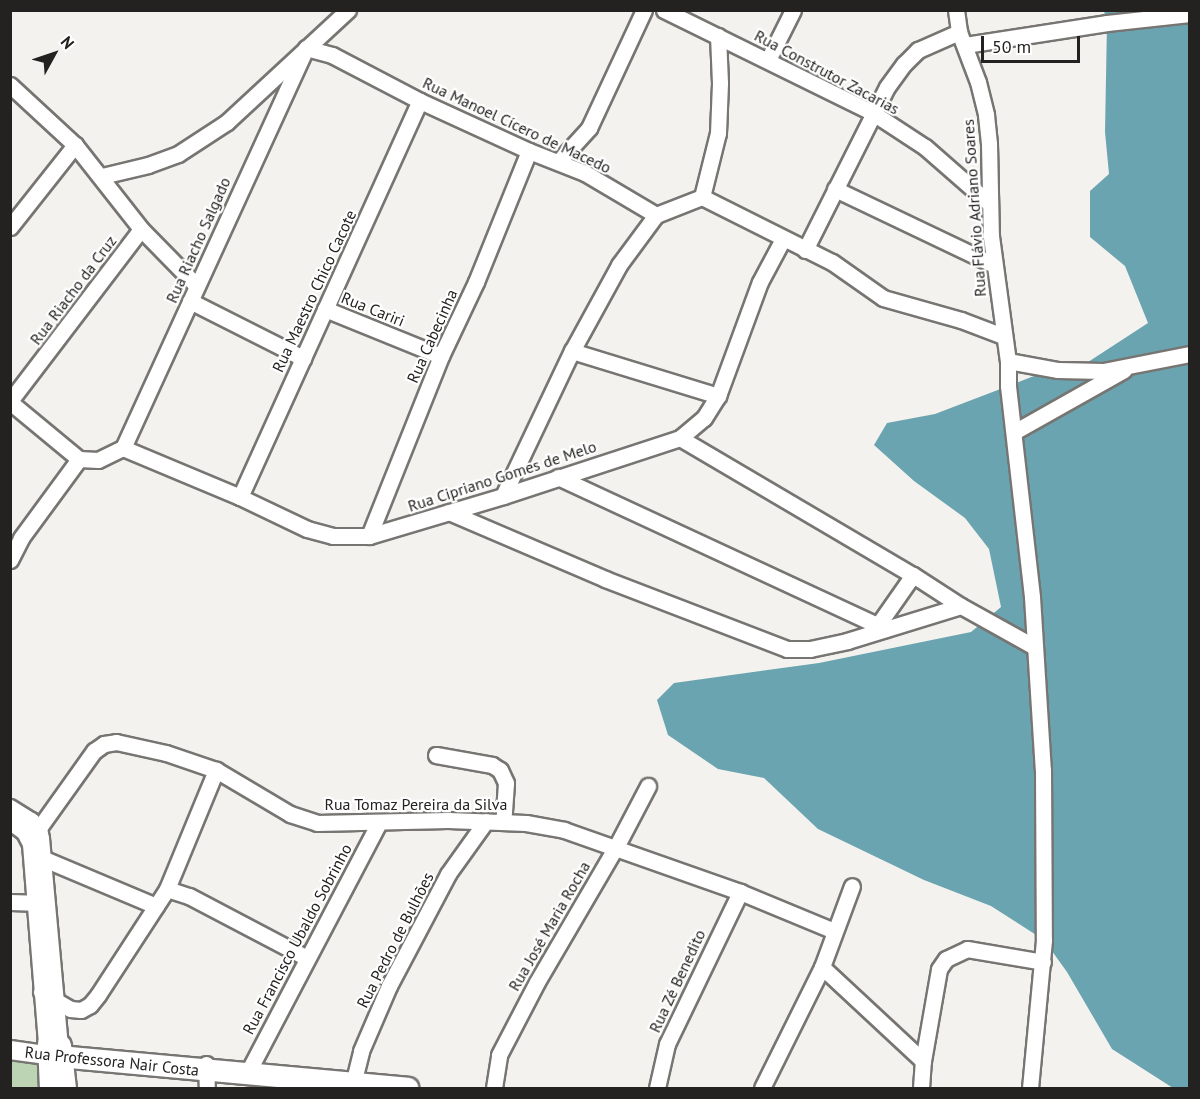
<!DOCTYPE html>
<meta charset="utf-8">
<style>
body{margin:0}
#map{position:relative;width:1200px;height:1099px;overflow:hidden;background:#f4f2ef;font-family:"PT Sans",sans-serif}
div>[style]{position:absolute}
.green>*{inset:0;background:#bcd4b3}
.water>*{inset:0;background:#6aa4b0}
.roads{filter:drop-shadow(2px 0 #777572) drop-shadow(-2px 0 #777572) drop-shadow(0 2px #777572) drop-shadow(0 -2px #777572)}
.minor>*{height:15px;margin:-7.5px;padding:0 7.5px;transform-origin:7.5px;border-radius:7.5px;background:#fff}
.tertiary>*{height:18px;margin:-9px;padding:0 9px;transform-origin:9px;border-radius:9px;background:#fff}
.secondary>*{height:21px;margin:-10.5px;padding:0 10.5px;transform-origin:10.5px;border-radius:10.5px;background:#fff}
span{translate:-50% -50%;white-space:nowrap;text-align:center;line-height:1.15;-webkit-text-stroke:4.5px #fff;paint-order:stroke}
.street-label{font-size:16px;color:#232221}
.frame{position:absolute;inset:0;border:12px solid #232221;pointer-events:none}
.north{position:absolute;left:24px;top:24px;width:60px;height:60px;-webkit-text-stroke:4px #fff;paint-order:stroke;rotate:50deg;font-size:16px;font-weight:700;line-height:24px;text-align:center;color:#232221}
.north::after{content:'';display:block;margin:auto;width:21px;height:27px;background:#232221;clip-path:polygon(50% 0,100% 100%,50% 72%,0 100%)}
.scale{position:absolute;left:981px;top:36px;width:99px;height:27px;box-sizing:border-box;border:3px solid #232221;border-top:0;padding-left:8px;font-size:18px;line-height:21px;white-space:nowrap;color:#232221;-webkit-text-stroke:4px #fff;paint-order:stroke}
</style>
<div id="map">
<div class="green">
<i style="clip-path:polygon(11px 1059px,42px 1064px,44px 1088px,11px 1088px)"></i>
</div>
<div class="water">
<i style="clip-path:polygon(1104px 11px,1189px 11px,1189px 1088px,1173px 1088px,1112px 1049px,1067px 972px,1044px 940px,991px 906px,924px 880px,818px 829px,764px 778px,718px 769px,668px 735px,657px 700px,674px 683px,819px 663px,971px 632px,1001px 607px,989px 549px,965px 518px,914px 481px,874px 445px,887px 423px,935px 414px,1034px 376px,1085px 364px,1148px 323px,1125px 266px,1090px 237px,1090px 191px,1109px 174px,1105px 132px,1107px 23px)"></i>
</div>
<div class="roads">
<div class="minor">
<i style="left:664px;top:10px;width:233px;rotate:26.2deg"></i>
<i style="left:873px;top:113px;width:62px;rotate:33.2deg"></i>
<i style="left:925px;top:147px;width:86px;rotate:41.2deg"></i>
<i style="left:956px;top:10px;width:22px;rotate:82deg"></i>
<i style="left:959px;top:32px;width:53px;rotate:69.2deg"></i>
<i style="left:978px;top:82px;width:34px;rotate:76deg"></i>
<i style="left:986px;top:115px;width:29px;rotate:84deg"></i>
<i style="left:989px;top:144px;width:92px;rotate:88.8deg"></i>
<i style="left:991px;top:236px;width:126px;rotate:82.3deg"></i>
<i style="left:1008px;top:361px;width:25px;rotate:90deg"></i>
<i style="left:1008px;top:386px;width:212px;rotate:83.5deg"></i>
<i style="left:1032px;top:597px;width:173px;rotate:86.4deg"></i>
<i style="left:1043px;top:770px;width:170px;rotate:89.7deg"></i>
<i style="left:1044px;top:940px;width:149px;rotate:95.4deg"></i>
<i style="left:965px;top:45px;width:144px;rotate:-8.8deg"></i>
<i style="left:1107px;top:23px;width:83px;rotate:-6.2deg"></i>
<i style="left:306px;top:48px;width:27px;rotate:15deg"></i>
<i style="left:332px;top:55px;width:99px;rotate:27.6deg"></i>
<i style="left:420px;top:101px;width:120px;rotate:24.6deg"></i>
<i style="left:529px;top:151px;width:60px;rotate:21.4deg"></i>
<i style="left:585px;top:173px;width:82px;rotate:30.6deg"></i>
<i style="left:768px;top:60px;width:56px;rotate:-63.4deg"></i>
<i style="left:10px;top:85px;width:88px;rotate:42.7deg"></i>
<i style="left:75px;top:145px;width:107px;rotate:51.8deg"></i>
<i style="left:141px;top:229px;width:78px;rotate:45.5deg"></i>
<i style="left:559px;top:161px;width:45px;rotate:-47.7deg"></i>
<i style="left:589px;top:128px;width:130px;rotate:-65deg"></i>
<i style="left:102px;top:176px;width:47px;rotate:-13.4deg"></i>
<i style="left:148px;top:165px;width:32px;rotate:-20deg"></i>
<i style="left:178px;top:154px;width:59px;rotate:-33.1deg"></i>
<i style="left:227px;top:122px;width:165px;rotate:-42.8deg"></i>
<i style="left:835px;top:189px;width:176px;rotate:25.5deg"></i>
<i style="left:702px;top:197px;width:66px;rotate:-76deg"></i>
<i style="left:718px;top:133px;width:50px;rotate:-87.7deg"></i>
<i style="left:720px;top:83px;width:47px;rotate:-92.4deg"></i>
<i style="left:656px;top:215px;width:49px;rotate:-21.4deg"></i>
<i style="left:702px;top:197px;width:145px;rotate:26.6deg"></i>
<i style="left:832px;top:262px;width:62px;rotate:35.2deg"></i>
<i style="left:883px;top:298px;width:81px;rotate:15.8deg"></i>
<i style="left:961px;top:320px;width:45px;rotate:20.9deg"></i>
<i style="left:10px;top:227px;width:105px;rotate:-51.6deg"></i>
<i style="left:805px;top:250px;width:182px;rotate:-63.3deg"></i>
<i style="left:887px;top:87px;width:29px;rotate:-54deg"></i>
<i style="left:904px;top:64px;width:20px;rotate:-45deg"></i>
<i style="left:918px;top:50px;width:45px;rotate:-23.7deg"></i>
<i style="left:190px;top:301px;width:127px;rotate:26.8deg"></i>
<i style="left:325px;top:309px;width:125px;rotate:22.1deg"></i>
<i style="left:572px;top:351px;width:153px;rotate:17.1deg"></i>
<i style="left:1008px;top:361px;width:51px;rotate:10.2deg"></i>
<i style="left:1058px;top:370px;width:45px;rotate:1.3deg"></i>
<i style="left:1103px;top:371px;width:89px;rotate:-11.1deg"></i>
<i style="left:10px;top:401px;width:216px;rotate:-52.7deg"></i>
<i style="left:10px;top:402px;width:89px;rotate:39.6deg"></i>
<i style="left:79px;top:459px;width:19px;rotate:3deg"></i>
<i style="left:98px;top:460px;width:28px;rotate:-26deg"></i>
<i style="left:1014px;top:432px;width:126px;rotate:-29.4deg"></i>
<i style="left:680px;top:438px;width:270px;rotate:30.5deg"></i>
<i style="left:913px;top:575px;width:57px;rotate:32.9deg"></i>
<i style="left:961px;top:606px;width:82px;rotate:29.1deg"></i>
<i style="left:123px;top:448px;width:127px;rotate:22.7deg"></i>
<i style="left:240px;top:497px;width:74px;rotate:25.5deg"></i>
<i style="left:307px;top:529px;width:27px;rotate:15deg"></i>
<i style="left:333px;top:536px;width:36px"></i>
<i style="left:369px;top:536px;width:140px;rotate:-16.6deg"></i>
<i style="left:503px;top:496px;width:186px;rotate:-18.1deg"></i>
<i style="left:680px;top:438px;width:31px;rotate:-40deg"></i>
<i style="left:704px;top:418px;width:26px;rotate:-58deg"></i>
<i style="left:718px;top:396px;width:121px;rotate:-69.8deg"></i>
<i style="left:760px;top:282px;width:49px;rotate:-61.9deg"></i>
<i style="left:123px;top:448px;width:440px;rotate:-65.4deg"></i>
<i style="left:558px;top:477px;width:361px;rotate:24.9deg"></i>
<i style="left:503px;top:496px;width:161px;rotate:-64.6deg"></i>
<i style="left:572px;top:351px;width:98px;rotate:-61.3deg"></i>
<i style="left:619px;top:265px;width:62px;rotate:-53.5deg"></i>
<i style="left:240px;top:497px;width:435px;rotate:-65.6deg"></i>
<i style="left:449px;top:512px;width:170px;rotate:23.2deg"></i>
<i style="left:605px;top:579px;width:195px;rotate:21deg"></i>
<i style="left:787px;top:649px;width:23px"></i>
<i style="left:810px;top:649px;width:38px;rotate:-12deg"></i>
<i style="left:847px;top:641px;width:119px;rotate:-17.1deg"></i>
<i style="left:369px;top:536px;width:194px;rotate:-68.2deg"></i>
<i style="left:441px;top:356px;width:82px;rotate:-64.7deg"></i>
<i style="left:476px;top:282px;width:141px;rotate:-68deg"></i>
<i style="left:10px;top:560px;width:25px;rotate:-63deg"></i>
<i style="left:21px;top:538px;width:98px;rotate:-53.7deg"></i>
<i style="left:878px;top:625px;width:61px;rotate:-55deg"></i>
<i style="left:436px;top:755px;width:57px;rotate:10.1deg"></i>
<i style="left:492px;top:765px;width:9px;rotate:32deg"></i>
<i style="left:500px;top:770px;width:14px;rotate:65deg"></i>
<i style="left:506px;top:783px;width:39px;rotate:94deg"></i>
<i style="left:10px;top:807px;width:25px;rotate:32deg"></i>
<i style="left:31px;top:820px;width:11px;rotate:45deg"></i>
<i style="left:39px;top:828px;width:10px;rotate:79deg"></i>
<i style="left:41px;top:838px;width:208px;rotate:84.8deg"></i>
<i style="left:10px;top:822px;width:17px;rotate:36deg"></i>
<i style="left:24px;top:832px;width:13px;rotate:63deg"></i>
<i style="left:30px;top:844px;width:200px;rotate:85.4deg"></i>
<i style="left:28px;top:836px;width:14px;rotate:-36deg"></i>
<i style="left:39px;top:828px;width:95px;rotate:-54.5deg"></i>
<i style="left:94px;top:751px;width:12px;rotate:-35deg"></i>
<i style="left:104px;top:744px;width:12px;rotate:-9deg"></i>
<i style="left:116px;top:742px;width:51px;rotate:12.4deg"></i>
<i style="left:166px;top:753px;width:53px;rotate:18.8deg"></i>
<i style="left:216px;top:770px;width:86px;rotate:30.7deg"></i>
<i style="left:290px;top:814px;width:28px;rotate:18deg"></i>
<i style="left:317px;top:823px;width:131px;rotate:-1.3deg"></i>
<i style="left:448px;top:820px;width:78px;rotate:2.2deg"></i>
<i style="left:526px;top:823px;width:39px;rotate:10deg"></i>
<i style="left:564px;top:830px;width:187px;rotate:19.4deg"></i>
<i style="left:740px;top:892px;width:102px;rotate:22.5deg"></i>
<i style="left:37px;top:856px;width:129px;rotate:22.8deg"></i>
<i style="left:167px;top:889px;width:23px;rotate:18deg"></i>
<i style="left:189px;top:896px;width:133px;rotate:27.7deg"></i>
<i style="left:10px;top:902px;width:32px;rotate:2deg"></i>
<i style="left:822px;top:967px;width:138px;rotate:42.9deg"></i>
<i style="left:41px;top:992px;width:34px;rotate:30deg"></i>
<i style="left:70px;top:1009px;width:11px;rotate:5deg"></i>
<i style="left:81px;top:1010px;width:10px;rotate:-29deg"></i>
<i style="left:90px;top:1005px;width:13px;rotate:-51deg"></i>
<i style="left:98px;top:995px;width:126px;rotate:-56.9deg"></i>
<i style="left:167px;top:889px;width:129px;rotate:-67.6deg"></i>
<i style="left:206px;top:1064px;width:24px;rotate:88deg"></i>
<i style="left:248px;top:1072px;width:281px;rotate:-62.3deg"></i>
<i style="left:352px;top:1088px;width:38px;rotate:-76deg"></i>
<i style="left:361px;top:1051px;width:71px;rotate:-66.7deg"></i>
<i style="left:389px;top:986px;width:127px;rotate:-62.2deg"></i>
<i style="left:448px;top:874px;width:65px;rotate:-54.4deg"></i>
<i style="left:494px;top:1088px;width:33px;rotate:-81deg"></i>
<i style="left:499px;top:1055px;width:82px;rotate:-62.5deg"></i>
<i style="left:537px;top:982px;width:156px;rotate:-59.7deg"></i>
<i style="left:616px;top:847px;width:69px;rotate:-62.3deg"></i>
<i style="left:657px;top:1088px;width:45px;rotate:-77.2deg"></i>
<i style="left:667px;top:1044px;width:169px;rotate:-64.3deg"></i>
<i style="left:762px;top:1088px;width:135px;rotate:-63.6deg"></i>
<i style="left:822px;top:967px;width:86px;rotate:-69.7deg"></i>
<i style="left:921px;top:1088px;width:27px;rotate:-86deg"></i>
<i style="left:923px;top:1061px;width:93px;rotate:-80.1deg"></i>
<i style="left:939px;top:969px;width:12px;rotate:-55deg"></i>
<i style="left:946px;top:959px;width:23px;rotate:-25deg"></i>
<i style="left:967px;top:949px;width:77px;rotate:9.7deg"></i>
</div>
<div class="tertiary">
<i style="left:10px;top:1050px;width:37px;rotate:8deg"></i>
</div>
<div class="secondary">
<i style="left:48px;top:1043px;width:45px;rotate:87.5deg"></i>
<i style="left:60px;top:1045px;width:43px;rotate:83.4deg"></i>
<i style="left:47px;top:1055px;width:362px;rotate:5.2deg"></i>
</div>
</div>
<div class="street-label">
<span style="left:827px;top:72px;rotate:28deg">Rua Construtor Zacarias</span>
<span style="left:517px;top:125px;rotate:25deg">Rua Manoel Cícero de Macedo</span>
<span style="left:974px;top:208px;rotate:-94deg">Rua Flávio Adriano Soares</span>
<span style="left:198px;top:240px;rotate:-66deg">Rua Riacho Salgado</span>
<span style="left:73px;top:290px;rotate:-53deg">Rua Riacho da Cruz</span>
<span style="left:314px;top:291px;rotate:-65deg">Rua Maestro Chico Cacote</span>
<span style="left:373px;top:309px;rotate:22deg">Rua Cariri</span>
<span style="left:432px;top:336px;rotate:-66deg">Rua Cabecinha</span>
<span style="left:502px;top:476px;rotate:-18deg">Rua Cipriano Gomes de Melo</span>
<span style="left:416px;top:804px">Rua Tomaz Pereira da Silva</span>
<span style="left:549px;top:926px;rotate:-60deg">Rua José Maria Rocha</span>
<span style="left:297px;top:939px;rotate:-62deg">Rua Francisco Ubaldo Sobrinho</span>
<span style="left:395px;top:940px;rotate:-63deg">Rua Pedro de Bulhões</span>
<span style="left:677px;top:981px;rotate:-65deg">Rua Zé Benedito</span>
<span style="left:112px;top:1061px;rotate:6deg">Rua Professora Nair Costa</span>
</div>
<div class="frame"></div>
<div class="north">N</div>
<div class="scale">50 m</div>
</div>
